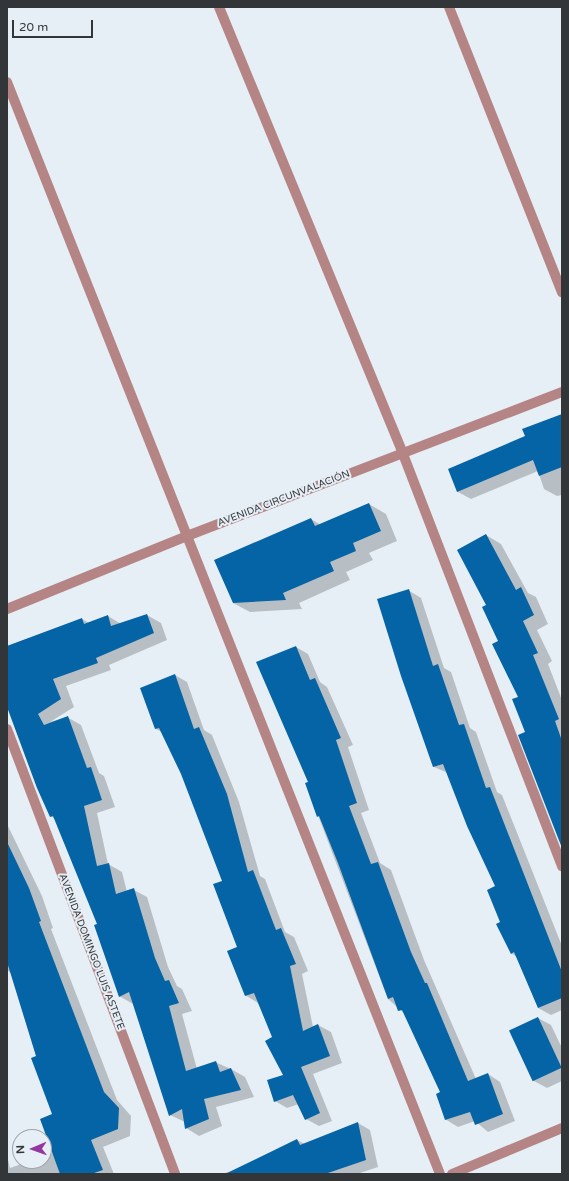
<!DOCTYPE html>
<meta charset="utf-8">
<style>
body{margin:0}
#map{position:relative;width:569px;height:1181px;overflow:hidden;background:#e7eff6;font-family:"Varela Round",sans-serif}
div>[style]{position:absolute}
.shadow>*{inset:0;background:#0003}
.building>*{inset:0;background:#0564a5;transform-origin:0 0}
.minor>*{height:10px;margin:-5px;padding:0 5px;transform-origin:5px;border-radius:5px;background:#b48584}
span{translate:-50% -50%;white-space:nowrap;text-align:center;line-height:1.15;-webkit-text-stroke:4px #e7eff6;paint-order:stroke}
.street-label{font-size:10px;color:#333639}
.frame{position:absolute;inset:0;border:8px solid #333639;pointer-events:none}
.north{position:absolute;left:12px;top:1129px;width:40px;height:40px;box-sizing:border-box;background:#e7eff6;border:1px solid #9fa5aa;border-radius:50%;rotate:268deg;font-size:11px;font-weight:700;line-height:16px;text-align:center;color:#333639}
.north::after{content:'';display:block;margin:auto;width:14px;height:18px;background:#9437a0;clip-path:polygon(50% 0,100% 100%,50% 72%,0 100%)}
.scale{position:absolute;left:12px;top:20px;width:81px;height:18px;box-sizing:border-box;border:2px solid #333639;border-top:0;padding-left:5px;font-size:12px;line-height:14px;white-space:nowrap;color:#333639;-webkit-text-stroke:3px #e7eff6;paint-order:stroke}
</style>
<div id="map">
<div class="shadow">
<i style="clip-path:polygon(562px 415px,562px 495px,557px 496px,544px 489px,538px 471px,471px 499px,458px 492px,449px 470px,526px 437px)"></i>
<i style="clip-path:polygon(369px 504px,386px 514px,397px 541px,369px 553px,373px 560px,346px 572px,350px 580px,299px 603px,302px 609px,250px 612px,233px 603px,311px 519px,321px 525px)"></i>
<i style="clip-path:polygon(486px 535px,501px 544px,528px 593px,536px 597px,548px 624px,537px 630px,552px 661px,548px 664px,562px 700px,562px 844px,526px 733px,519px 697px,488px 605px)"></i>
<i style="clip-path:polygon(408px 590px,421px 598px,444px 668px,451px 672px,470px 728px,476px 732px,497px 792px,502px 795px,562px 946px,562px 1010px,551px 1015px,538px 1008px,517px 957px,511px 953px,501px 922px,496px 887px,448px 773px,434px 767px)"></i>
<i style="clip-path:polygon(147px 615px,161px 623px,167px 640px,109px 665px,111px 670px,66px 686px,74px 707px,50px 722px,67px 717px,81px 725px,99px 773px,104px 776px,115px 807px,97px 813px,108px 864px,122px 872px,127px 892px,134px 890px,147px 897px,168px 967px,177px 986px,182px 989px,192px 1011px,182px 1014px,197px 1069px,215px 1062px,231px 1069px,245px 1077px,254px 1097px,216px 1107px,222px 1126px,199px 1136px,186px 1128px,185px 1122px,170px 1115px,133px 1004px,119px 996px,99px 924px,55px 819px,51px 816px,7px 704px,7px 646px,82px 619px,89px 623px,108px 616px,121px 624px)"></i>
<i style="clip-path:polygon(296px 647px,308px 654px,320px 682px,327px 687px,353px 745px,348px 747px,369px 810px,361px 813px,380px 863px,391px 870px,424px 960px,476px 1079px,488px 1074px,500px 1082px,515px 1121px,488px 1132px,475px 1121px,458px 1127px,445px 1119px,441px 1093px,405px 1014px,388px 999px,306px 784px,310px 783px)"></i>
<i style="clip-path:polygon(175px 675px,187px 682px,204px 730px,212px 735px,239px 802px,260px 876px,265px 879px,285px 932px,294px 937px,308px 971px,302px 974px,313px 1027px,318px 1025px,331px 1032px,342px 1063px,313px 1074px,332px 1121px,319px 1126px,306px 1119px,299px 1104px,287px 1108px,275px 1101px,284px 1076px,274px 1038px,258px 1003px,245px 995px,238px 947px,223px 882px,182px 774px,162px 732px,156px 729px)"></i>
<i style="clip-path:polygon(7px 824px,42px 896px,53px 928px,51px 929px,117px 1100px,131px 1116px,130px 1136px,103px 1147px,114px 1174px,7px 1174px,7px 1155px,10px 1168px,30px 1161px,44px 1161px,44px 1156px,53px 1153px,54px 1115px,11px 973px,7px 970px)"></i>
<i style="clip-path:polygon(538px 1018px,551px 1025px,562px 1048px,562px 1081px,547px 1088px,534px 1081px,510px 1031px)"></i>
<i style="clip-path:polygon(358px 1123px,370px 1130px,378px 1167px,357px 1174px,220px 1174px,233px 1171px,297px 1140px,305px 1144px)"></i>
</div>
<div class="building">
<i style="clip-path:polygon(562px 414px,562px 467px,539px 476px,533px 460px,457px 492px,448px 469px,525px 436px,522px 429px)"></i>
<i style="clip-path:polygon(369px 503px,381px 531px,353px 543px,356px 551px,330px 562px,334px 571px,283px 593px,286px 600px,233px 603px,214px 560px,311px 518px,315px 526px)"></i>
<i style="clip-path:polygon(486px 534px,516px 590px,521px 587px,534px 615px,523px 621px,538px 653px,533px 655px,559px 719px,555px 721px,562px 741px,562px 848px,518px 735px,525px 732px,512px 699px,518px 697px,492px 644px,498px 641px,482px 607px,486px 605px,457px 550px)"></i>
<i style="clip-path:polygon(409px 589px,433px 666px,438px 664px,459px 725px,464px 724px,486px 788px,490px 787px,562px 972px,562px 998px,538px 1008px,514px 952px,511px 954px,496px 924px,500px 922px,487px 890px,495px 886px,467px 826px,443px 764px,433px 767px,401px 676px,377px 599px)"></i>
<i style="clip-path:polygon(147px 614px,154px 633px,96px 658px,98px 663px,53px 679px,61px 699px,38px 714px,44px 725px,68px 716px,87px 768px,91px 767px,102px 800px,84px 806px,97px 866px,109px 863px,116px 894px,134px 888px,155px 958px,165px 981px,169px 980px,179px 1003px,169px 1006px,186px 1071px,216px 1061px,220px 1072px,231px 1068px,241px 1090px,204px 1099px,209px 1119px,185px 1129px,182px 1109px,169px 1116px,129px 992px,119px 997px,94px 925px,97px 924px,53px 816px,50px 817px,37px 788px,7px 707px,7px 646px,82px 618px,84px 624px,108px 615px,111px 626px)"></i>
<i style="clip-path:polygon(296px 646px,310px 680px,315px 678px,341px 738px,336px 740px,357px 803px,349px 806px,371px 864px,378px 862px,411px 952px,425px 983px,427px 983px,468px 1081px,488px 1073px,503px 1114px,475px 1125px,470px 1112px,445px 1120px,436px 1094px,440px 1092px,402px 1010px,398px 1011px,393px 997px,388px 999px,338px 863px,319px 816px,317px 817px,305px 783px,308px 782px,256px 662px)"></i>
<i style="clip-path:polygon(175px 674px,194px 729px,199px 727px,227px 794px,248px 872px,253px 870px,276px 930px,281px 928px,296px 964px,290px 966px,303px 1031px,318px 1024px,330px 1056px,301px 1067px,320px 1113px,305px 1120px,293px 1095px,274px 1102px,267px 1080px,283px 1075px,265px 1041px,272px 1037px,254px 993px,245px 996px,227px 951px,237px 947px,213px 884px,222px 881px,181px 774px,159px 728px,155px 729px,140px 688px)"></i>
<i style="clip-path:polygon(7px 842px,29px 888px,41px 921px,39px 922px,104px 1092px,119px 1108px,118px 1129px,91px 1140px,103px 1170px,91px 1174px,60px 1174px,40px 1119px,52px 1114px,31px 1058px,36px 1056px,7px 962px)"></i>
<i style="left:538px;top:1017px;width:56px;height:32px;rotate:65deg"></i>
<i style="clip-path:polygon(358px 1122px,366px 1160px,325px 1174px,225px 1174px,297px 1139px,300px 1145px)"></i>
</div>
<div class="minor">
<i style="left:219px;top:7px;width:483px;rotate:67.6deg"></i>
<i style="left:403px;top:454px;width:442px;rotate:68.9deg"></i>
<i style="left:449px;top:7px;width:307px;rotate:68.4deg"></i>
<i style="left:7px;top:82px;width:1175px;rotate:68.37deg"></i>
<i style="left:7px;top:609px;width:194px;rotate:-22.1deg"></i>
<i style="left:187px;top:536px;width:402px;rotate:-21deg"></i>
<i style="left:7px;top:729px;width:476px;rotate:69.3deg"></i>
<i style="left:452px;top:1174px;width:119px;rotate:-22.7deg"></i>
</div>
<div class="street-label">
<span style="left:284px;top:499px;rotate:-21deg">AVENIDA CIRCUNVALACIÓN</span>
<span style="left:91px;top:952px;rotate:69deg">AVENIDA DOMINGO LUIS ASTETE</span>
</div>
<div class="frame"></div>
<div class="north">N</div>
<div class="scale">20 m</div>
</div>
